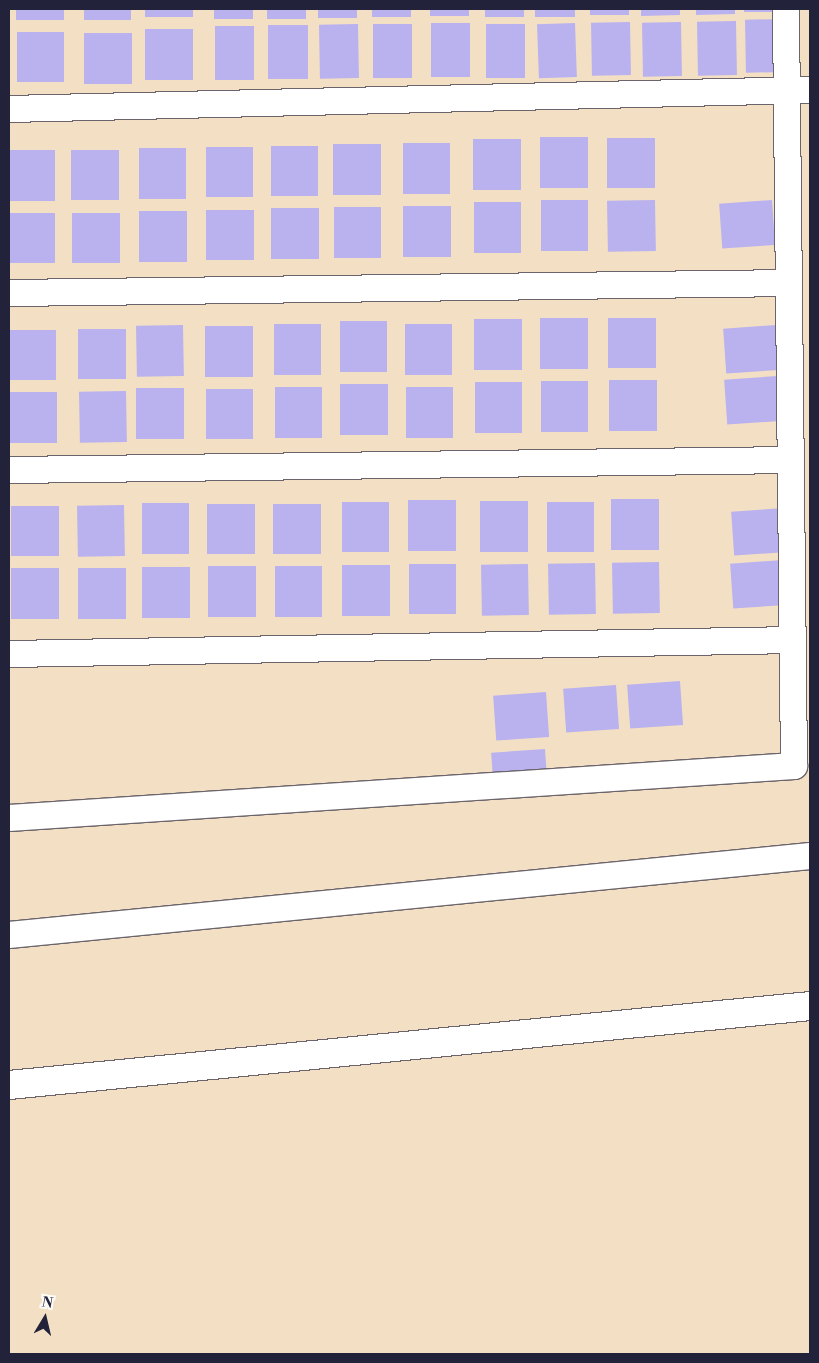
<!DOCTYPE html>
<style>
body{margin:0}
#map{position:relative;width:819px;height:1363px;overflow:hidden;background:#f3e0c4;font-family:"Libre Bodoni",serif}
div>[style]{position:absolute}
.building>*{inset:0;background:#bab1ef;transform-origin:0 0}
.roads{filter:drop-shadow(1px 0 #6b646b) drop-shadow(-1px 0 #6b646b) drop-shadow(0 1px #6b646b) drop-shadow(0 -1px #6b646b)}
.minor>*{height:26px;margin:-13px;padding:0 13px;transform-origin:13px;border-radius:13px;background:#fff}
.tertiary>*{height:28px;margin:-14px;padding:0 14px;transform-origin:14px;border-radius:14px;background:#fff}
span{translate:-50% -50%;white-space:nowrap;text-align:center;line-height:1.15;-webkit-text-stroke:5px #fdfcf7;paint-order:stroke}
.frame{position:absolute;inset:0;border:10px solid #22223b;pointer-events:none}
.north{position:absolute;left:20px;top:1293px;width:50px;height:50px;-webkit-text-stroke:4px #fdfcf7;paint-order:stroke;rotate:9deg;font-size:14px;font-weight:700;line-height:20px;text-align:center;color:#22223b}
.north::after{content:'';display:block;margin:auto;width:18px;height:22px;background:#22223b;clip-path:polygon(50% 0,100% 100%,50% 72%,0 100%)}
</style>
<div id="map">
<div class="building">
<i style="left:16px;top:9px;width:48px;height:11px"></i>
<i style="left:84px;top:9px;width:47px;height:11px"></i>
<i style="left:145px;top:9px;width:48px;height:8px"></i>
<i style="left:214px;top:9px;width:39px;height:10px"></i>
<i style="left:267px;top:9px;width:39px;height:10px"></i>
<i style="left:318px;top:9px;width:39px;height:9px"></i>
<i style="left:372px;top:9px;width:39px;height:8px"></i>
<i style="left:430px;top:9px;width:39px;height:7px"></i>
<i style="left:485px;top:9px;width:39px;height:8px"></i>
<i style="left:535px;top:9px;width:40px;height:8px"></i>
<i style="left:590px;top:9px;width:39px;height:6px"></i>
<i style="clip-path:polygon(641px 9px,680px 9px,680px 15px,641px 16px)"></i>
<i style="clip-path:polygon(696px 9px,735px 9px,735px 14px,696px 15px)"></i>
<i style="left:744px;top:9px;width:40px;height:3px"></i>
<i style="left:784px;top:19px;width:53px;height:39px;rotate:89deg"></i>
<i style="left:736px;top:21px;width:54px;height:39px;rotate:89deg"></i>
<i style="left:630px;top:22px;width:53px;height:39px;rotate:89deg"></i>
<i style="left:681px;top:22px;width:54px;height:39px;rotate:89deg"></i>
<i style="left:431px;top:23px;width:39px;height:54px"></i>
<i style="left:575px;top:23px;width:54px;height:38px;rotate:88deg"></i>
<i style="left:358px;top:24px;width:54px;height:39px;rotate:89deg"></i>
<i style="left:373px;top:24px;width:39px;height:54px"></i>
<i style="left:486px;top:24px;width:39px;height:54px"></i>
<i style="left:308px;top:25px;width:54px;height:40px;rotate:90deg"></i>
<i style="left:215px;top:26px;width:39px;height:54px"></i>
<i style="left:145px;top:29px;width:48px;height:51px"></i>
<i style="left:17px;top:32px;width:47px;height:50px"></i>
<i style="left:84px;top:33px;width:48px;height:51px"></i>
<i style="left:540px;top:137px;width:48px;height:51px"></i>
<i style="left:607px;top:138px;width:48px;height:50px"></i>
<i style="left:473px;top:139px;width:48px;height:51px"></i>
<i style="left:403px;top:143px;width:47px;height:51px"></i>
<i style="left:333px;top:144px;width:48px;height:51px"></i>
<i style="left:271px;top:146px;width:47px;height:50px"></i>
<i style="left:206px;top:147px;width:47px;height:50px"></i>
<i style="left:139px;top:148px;width:47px;height:51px"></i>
<i style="left:9px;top:150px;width:46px;height:51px"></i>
<i style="left:71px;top:150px;width:48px;height:50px"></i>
<i style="left:541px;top:200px;width:47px;height:51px"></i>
<i style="left:655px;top:200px;width:51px;height:48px;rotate:89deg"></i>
<i style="left:772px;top:200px;width:45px;height:53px;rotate:86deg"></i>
<i style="left:474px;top:202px;width:47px;height:51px"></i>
<i style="left:403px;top:206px;width:48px;height:51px"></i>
<i style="left:334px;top:207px;width:47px;height:51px"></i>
<i style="left:319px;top:208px;width:51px;height:48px;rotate:90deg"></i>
<i style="left:206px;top:210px;width:48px;height:50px"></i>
<i style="left:139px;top:211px;width:48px;height:51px"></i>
<i style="left:9px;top:213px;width:46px;height:50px"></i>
<i style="left:72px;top:213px;width:48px;height:50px"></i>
<i style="left:588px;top:318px;width:51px;height:48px;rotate:90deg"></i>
<i style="left:608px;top:318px;width:48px;height:50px"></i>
<i style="left:474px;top:319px;width:48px;height:51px"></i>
<i style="left:387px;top:321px;width:51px;height:47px;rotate:90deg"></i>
<i style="left:274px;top:324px;width:47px;height:51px"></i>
<i style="left:405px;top:324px;width:47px;height:51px"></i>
<i style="left:183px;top:325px;width:51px;height:47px;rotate:89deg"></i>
<i style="left:776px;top:325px;width:45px;height:53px;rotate:86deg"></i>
<i style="left:205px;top:326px;width:48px;height:51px"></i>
<i style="left:78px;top:329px;width:48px;height:50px"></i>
<i style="left:9px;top:330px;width:47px;height:50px"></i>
<i style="left:777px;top:376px;width:45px;height:53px;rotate:86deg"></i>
<i style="left:657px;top:380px;width:51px;height:48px;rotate:90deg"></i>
<i style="left:541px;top:381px;width:47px;height:51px"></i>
<i style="left:475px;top:382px;width:47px;height:51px"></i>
<i style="left:340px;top:384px;width:48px;height:51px"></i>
<i style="left:275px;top:387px;width:47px;height:51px"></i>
<i style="left:406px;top:387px;width:47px;height:51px"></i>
<i style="left:184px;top:388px;width:51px;height:48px;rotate:90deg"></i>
<i style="left:206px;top:389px;width:47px;height:50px"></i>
<i style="left:126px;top:391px;width:51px;height:47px;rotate:89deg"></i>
<i style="left:57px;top:392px;width:51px;height:48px;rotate:90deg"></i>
<i style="left:611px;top:499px;width:48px;height:51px"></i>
<i style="left:408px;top:500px;width:48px;height:51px"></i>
<i style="left:528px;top:501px;width:51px;height:48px;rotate:90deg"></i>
<i style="left:342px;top:502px;width:47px;height:50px"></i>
<i style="left:547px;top:502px;width:47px;height:50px"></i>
<i style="left:142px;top:503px;width:47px;height:51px"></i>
<i style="left:207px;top:504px;width:48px;height:50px"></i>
<i style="left:273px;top:504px;width:48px;height:50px"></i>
<i style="left:124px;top:505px;width:51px;height:47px;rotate:89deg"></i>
<i style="left:11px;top:506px;width:48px;height:50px"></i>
<i style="left:784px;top:508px;width:44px;height:53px;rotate:86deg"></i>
<i style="left:783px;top:560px;width:45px;height:53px;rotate:86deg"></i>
<i style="left:659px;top:562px;width:51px;height:47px;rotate:89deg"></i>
<i style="left:595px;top:563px;width:51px;height:47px;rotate:89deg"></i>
<i style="left:409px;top:564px;width:47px;height:50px"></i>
<i style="left:528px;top:564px;width:51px;height:47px;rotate:89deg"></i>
<i style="left:342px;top:565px;width:48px;height:51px"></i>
<i style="left:256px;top:566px;width:51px;height:48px;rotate:90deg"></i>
<i style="left:275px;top:566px;width:47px;height:51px"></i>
<i style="left:142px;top:567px;width:48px;height:51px"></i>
<i style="left:11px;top:568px;width:48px;height:51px"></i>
<i style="left:78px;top:568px;width:48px;height:51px"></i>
<i style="left:680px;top:681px;width:44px;height:53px;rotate:86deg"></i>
<i style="left:616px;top:685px;width:44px;height:53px;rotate:86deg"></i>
<i style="left:546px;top:692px;width:45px;height:53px;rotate:86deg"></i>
<i style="left:545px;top:749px;width:44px;height:54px;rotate:86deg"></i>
</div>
<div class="roads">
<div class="minor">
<i style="left:9px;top:109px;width:801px;rotate:-1.36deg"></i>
<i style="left:9px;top:293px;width:780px;rotate:-0.73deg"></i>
<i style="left:9px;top:470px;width:782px;rotate:-0.73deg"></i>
<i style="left:9px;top:654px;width:784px;rotate:-1.02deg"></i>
<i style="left:9px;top:818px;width:787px;rotate:-3.79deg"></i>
<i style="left:794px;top:766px;width:757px;rotate:-90.61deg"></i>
<i style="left:9px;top:935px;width:805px;rotate:-5.63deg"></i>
</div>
<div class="tertiary">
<i style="left:9px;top:1085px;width:805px;rotate:-5.63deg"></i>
</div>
</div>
<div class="frame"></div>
<div class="north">N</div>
</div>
